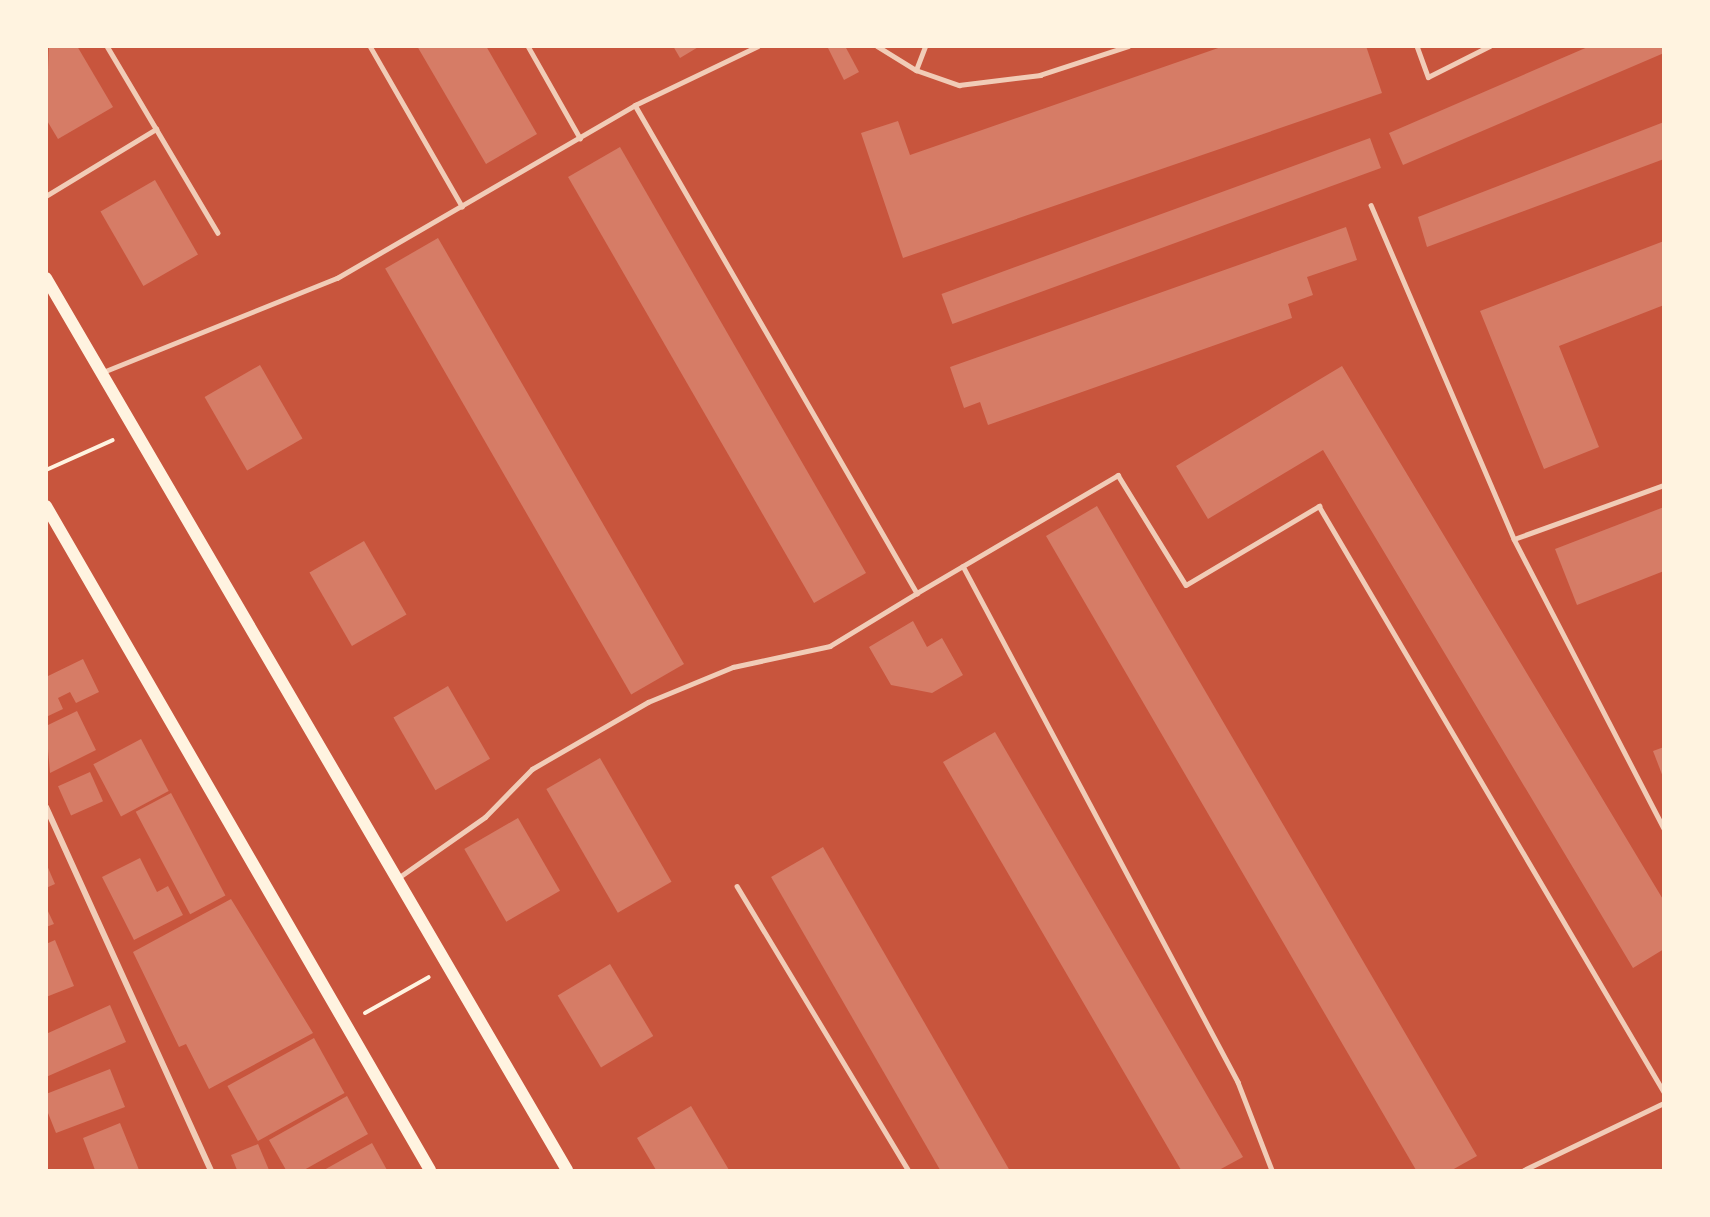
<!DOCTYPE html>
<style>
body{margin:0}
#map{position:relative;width:1710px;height:1217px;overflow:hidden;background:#c8553d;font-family:"PT Serif",serif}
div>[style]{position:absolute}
.building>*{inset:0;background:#d67c66;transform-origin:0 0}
.path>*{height:4px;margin:-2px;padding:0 2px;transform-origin:2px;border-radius:2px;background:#fff3e0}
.service>*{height:4.5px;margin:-2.25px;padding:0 2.25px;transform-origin:2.25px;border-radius:2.25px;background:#f1ccb7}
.minor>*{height:6px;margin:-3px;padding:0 3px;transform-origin:3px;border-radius:3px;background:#f1ccb7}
.secondary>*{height:12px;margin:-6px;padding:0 6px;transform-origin:6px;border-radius:6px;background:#fff3e0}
span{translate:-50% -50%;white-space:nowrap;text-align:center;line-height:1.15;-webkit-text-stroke:6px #fff3e0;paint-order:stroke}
.frame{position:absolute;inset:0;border:48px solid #fff3e0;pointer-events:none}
</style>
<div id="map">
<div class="building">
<i style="clip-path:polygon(49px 46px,77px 46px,113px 107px,58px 139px,46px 119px)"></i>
<i style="clip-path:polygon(417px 46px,486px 46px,537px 134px,486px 164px)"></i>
<i style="clip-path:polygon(673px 46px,700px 46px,680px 58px)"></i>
<i style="clip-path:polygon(827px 46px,845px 46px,859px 72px,844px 80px)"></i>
<i style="clip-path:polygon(1224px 46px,1366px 46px,1382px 93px,903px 258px,861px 133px,898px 121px,910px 155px)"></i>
<i style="clip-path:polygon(1590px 46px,1664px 46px,1664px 53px,1403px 165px,1389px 133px)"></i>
<i style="clip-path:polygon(1664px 122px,1664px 159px,1427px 247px,1418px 217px)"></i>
<i style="left:1370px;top:138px;width:32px;height:456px;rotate:70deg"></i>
<i style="left:620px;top:147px;width:492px;height:60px;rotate:60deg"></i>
<i style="left:155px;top:180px;width:86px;height:63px;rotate:60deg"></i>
<i style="clip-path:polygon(1346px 227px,1357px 260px,1307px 277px,1313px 295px,1288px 304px,1292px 318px,988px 425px,980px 402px,964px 408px,950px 367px)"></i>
<i style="left:438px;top:238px;width:492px;height:61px;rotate:60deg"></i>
<i style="clip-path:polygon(1664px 241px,1664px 305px,1559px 346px,1599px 447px,1544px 469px,1480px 311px)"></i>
<i style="left:260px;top:365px;width:85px;height:64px;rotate:60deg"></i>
<i style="clip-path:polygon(1342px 366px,1664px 901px,1664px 949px,1633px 968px,1323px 450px,1208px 519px,1176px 466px)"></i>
<i style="clip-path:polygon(1097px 506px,1477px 1156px,1452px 1170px,1416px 1170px,1046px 536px)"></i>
<i style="clip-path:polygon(1664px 507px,1664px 571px,1577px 605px,1555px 549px)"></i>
<i style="left:364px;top:541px;width:85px;height:63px;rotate:60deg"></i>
<i style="clip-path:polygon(913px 621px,927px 647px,942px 638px,963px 675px,932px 693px,891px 685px,869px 647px)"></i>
<i style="clip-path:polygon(83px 659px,99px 692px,76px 703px,70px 692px,58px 698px,63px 709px,46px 717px,46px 677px)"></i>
<i style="left:448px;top:686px;width:84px;height:63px;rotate:60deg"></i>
<i style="clip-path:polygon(77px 711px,96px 750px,50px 773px,46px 726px)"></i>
<i style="clip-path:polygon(995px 732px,1243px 1157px,1219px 1170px,1181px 1170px,943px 762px)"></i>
<i style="left:141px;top:739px;width:59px;height:54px;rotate:62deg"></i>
<i style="clip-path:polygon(1664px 747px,1664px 777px,1663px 777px,1653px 751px)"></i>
<i style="left:600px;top:758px;width:143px;height:62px;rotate:60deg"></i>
<i style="left:90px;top:772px;width:32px;height:35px;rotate:66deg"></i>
<i style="left:171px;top:793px;width:116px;height:40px;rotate:62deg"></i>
<i style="left:518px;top:818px;width:84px;height:62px;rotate:60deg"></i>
<i style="left:823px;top:847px;width:374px;height:60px;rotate:60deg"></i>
<i style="clip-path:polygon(140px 858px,157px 892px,168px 886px,183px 915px,134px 940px,102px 877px)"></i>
<i style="clip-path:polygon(46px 863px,55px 884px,46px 888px)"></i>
<i style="clip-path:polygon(231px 899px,313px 1033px,209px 1089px,186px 1044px,179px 1047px,133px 952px)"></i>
<i style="clip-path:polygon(46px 907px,54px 924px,46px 927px)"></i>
<i style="clip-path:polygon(55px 940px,74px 986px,46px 997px,46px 944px)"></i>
<i style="left:610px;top:964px;width:84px;height:61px;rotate:59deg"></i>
<i style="clip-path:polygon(110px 1005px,126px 1042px,46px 1077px,46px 1034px)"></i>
<i style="left:314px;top:1038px;width:63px;height:99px;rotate:61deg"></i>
<i style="clip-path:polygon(110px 1069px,125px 1107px,56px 1133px,46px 1108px,46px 1094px)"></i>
<i style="clip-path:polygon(347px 1096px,368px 1134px,304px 1170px,286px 1170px,269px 1140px)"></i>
<i style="clip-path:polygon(691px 1106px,729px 1170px,656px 1170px,637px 1138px)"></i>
<i style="clip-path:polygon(120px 1123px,139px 1170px,95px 1170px,83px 1138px)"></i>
<i style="clip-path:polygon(372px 1143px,387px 1170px,324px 1170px)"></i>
<i style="clip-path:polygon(258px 1144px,269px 1170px,237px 1170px,231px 1155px)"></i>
</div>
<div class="path">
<i style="left:46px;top:470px;width:73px;rotate:-24.1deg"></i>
<i style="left:365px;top:1013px;width:73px;rotate:-29.4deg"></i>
</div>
<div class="service">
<i style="left:107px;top:46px;width:217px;rotate:59.3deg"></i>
<i style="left:370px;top:46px;width:185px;rotate:60.1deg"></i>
<i style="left:528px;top:46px;width:106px;rotate:60.5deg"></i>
<i style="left:877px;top:46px;width:46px;rotate:31.6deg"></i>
<i style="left:916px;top:70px;width:46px;rotate:19.2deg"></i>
<i style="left:959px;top:85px;width:82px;rotate:-7deg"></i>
<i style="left:1040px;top:75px;width:93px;rotate:-18.2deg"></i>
<i style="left:1417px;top:46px;width:33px;rotate:70deg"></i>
<i style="left:1428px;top:77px;width:69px;rotate:-26.6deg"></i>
<i style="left:916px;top:70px;width:26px;rotate:-69deg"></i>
<i style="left:635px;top:105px;width:564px;rotate:59.98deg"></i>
<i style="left:917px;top:593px;width:233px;rotate:-30.4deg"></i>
<i style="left:1118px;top:475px;width:129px;rotate:58.3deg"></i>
<i style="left:1186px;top:585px;width:155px;rotate:-30.7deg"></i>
<i style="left:1319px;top:506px;width:680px;rotate:59.51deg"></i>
<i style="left:46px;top:196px;width:129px;rotate:-31.3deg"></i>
<i style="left:1371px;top:205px;width:363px;rotate:66.8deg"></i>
<i style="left:1514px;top:539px;width:326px;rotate:62.6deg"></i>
<i style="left:103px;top:372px;width:252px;rotate:-21.9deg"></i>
<i style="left:337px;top:278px;width:345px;rotate:-30.1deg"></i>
<i style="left:635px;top:105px;width:136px;rotate:-25.6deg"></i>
<i style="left:1514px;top:539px;width:159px;rotate:-19.8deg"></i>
<i style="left:963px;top:566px;width:585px;rotate:61.94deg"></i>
<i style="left:1238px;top:1082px;width:94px;rotate:68.9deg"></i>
<i style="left:398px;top:878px;width:106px;rotate:-35deg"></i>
<i style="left:485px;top:817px;width:67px;rotate:-45.6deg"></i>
<i style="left:532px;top:769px;width:134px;rotate:-30deg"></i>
<i style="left:648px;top:702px;width:92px;rotate:-22.4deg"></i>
<i style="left:733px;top:667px;width:99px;rotate:-12.2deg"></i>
<i style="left:830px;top:646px;width:102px;rotate:-31.3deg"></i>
<i style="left:737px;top:886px;width:332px;rotate:58.9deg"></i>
<i style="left:1524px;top:1170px;width:155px;rotate:-25.6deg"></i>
</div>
<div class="minor">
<i style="left:46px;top:807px;width:399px;rotate:65.6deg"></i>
</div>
<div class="secondary">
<i style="left:46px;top:278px;width:1033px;rotate:59.71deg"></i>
<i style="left:46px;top:506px;width:767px;rotate:59.96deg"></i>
</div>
<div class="frame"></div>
</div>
